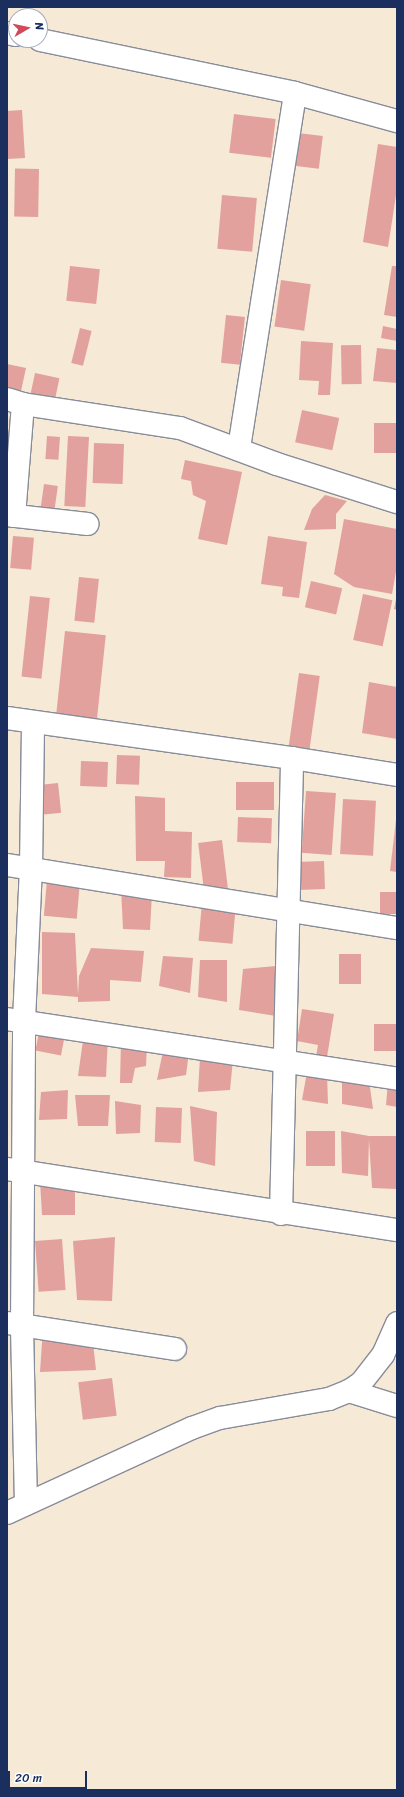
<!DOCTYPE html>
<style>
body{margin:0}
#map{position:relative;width:404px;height:1797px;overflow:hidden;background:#f6e9d5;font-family:Sriracha,sans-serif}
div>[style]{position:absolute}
.building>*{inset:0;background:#e2a19c;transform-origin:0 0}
.roads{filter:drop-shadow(1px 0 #888c9a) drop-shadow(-1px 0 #888c9a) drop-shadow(0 1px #888c9a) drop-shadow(0 -1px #888c9a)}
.street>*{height:22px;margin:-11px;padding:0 11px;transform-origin:11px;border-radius:11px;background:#fff}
span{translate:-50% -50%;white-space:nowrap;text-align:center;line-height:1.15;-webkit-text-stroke:3.5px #fff;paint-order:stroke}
.frame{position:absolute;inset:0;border:8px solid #1b2f5e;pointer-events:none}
.north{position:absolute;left:8px;top:8px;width:40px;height:40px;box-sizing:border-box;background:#fff;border:1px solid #a4acbf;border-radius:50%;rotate:81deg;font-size:11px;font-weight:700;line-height:16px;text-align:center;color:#1b2f5e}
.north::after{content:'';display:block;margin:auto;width:14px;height:18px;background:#d1495b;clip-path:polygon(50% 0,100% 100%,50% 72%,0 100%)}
.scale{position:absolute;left:8px;top:1771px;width:79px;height:18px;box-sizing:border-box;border:2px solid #1b2f5e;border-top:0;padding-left:5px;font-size:12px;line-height:14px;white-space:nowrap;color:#1b2f5e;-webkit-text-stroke:3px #fff;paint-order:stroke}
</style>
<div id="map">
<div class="building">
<i style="clip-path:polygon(22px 110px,25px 158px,7px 159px,7px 111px)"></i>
<i style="left:234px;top:114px;width:42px;height:39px;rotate:7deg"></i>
<i style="left:298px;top:133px;width:25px;height:33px;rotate:7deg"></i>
<i style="clip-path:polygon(378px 144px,397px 147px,397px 189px,388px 247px,363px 242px)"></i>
<i style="left:39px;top:169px;width:48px;height:24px;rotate:91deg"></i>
<i style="left:222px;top:195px;width:35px;height:54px;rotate:5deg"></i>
<i style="left:70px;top:266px;width:30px;height:35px;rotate:6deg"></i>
<i style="clip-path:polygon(392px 266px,397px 266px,397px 317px,384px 315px)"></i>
<i style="left:281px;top:280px;width:30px;height:47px;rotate:8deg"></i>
<i style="left:226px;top:315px;width:19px;height:48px;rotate:6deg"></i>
<i style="clip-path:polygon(383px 326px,397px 329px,397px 341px,381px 338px)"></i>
<i style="left:80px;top:328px;width:12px;height:36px;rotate:14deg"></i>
<i style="clip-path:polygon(301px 341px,333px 343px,330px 395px,318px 395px,319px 381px,299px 380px)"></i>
<i style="left:361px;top:345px;width:39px;height:20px;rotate:89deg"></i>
<i style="clip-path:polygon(377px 348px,397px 350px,397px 383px,373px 381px)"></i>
<i style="clip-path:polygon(7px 364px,26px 368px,21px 391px,7px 388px)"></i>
<i style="left:35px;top:373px;width:25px;height:24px;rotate:12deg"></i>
<i style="left:302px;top:410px;width:38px;height:33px;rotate:12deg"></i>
<i style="left:397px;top:423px;width:30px;height:23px;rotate:90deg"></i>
<i style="left:47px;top:436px;width:13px;height:23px;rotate:4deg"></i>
<i style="left:68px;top:436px;width:21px;height:70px;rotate:3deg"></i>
<i style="left:94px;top:443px;width:30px;height:40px;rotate:2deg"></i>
<i style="clip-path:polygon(185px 460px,242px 472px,227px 545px,198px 539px,206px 501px,193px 495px,191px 481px,181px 479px)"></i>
<i style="left:44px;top:484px;width:14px;height:24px;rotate:8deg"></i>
<i style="clip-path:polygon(325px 495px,347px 501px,336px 514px,336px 529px,304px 530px,312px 509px)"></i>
<i style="clip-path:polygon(344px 519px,397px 529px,397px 566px,392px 594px,354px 587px,334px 574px)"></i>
<i style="left:13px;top:536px;width:21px;height:32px;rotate:5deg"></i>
<i style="clip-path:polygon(268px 536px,307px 542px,299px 598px,282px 596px,283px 587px,261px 584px)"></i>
<i style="left:79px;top:577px;width:20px;height:44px;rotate:6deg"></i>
<i style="left:311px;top:581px;width:32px;height:27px;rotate:13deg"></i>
<i style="left:363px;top:594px;width:30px;height:47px;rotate:12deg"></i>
<i style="left:30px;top:596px;width:20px;height:81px;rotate:6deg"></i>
<i style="clip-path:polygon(396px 599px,397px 599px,397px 610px,394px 609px)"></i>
<i style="left:65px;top:631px;width:41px;height:85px;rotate:6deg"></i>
<i style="left:299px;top:673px;width:21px;height:76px;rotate:8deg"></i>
<i style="clip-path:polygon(369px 682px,397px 687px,397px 739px,362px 733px)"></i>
<i style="left:117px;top:755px;width:23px;height:29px;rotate:2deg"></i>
<i style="left:81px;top:761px;width:27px;height:25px;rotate:2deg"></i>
<i style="left:236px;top:782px;width:38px;height:28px"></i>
<i style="left:58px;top:783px;width:30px;height:17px;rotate:84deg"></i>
<i style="left:306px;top:791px;width:30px;height:62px;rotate:4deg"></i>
<i style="clip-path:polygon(135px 796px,165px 798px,165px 831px,192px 832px,191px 878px,164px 877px,165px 861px,136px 861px)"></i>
<i style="left:343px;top:799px;width:33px;height:55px;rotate:3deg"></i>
<i style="left:238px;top:817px;width:34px;height:25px;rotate:2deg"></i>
<i style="clip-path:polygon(396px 820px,397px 820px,397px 872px,390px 871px)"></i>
<i style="left:222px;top:840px;width:48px;height:24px;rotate:83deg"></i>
<i style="left:324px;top:861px;width:28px;height:27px;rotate:88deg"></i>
<i style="left:47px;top:880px;width:33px;height:36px;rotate:5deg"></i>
<i style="clip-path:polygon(121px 888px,152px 893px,150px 930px,123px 929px)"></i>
<i style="left:380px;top:892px;width:17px;height:22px"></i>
<i style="left:202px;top:902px;width:34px;height:39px;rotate:5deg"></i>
<i style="clip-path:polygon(42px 932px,75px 933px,78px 995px,79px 976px,91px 948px,144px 951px,141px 982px,110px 980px,110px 1001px,78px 1002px,78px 997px,42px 994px)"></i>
<i style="left:339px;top:954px;width:22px;height:30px"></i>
<i style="clip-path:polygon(163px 956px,193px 958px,190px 993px,159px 986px)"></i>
<i style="clip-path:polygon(200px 960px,227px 960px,227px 1002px,198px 997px)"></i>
<i style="clip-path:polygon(276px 966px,276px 1016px,239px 1010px,243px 969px)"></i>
<i style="clip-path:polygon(302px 1009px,334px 1014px,327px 1057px,316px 1056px,318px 1045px,297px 1041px)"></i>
<i style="left:397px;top:1024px;width:27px;height:23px;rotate:90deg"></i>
<i style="left:40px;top:1027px;width:26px;height:24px;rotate:11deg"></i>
<i style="clip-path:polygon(84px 1033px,108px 1037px,106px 1077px,78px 1076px)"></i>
<i style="clip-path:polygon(121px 1041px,147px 1045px,146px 1066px,135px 1068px,132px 1083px,120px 1083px)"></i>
<i style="clip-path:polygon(163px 1051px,189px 1052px,186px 1075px,157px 1080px)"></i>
<i style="clip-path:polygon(200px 1057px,233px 1059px,230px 1090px,198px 1092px)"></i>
<i style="clip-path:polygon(307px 1072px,327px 1073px,328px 1104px,302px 1100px)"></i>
<i style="clip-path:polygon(342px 1077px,369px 1080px,373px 1109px,342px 1104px)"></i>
<i style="clip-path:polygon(388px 1082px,397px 1083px,397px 1107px,386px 1105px)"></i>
<i style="clip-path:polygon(68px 1090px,67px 1119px,39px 1120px,41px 1092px)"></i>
<i style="clip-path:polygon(75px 1095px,110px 1095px,108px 1126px,78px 1126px)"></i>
<i style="clip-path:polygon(115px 1101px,141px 1105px,140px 1133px,116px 1134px)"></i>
<i style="clip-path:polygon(190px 1106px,217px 1112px,215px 1166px,194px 1161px)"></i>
<i style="left:156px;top:1107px;width:26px;height:35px;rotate:2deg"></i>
<i style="left:306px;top:1131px;width:29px;height:35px"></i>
<i style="clip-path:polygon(341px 1131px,369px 1136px,397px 1136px,397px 1189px,372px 1188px,369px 1139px,368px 1176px,342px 1173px)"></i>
<i style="clip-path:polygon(40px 1181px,75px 1184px,75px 1215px,42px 1215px)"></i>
<i style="clip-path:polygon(115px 1237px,112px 1301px,77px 1300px,73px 1241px)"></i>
<i style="left:62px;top:1239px;width:51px;height:27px;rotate:86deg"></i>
<i style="clip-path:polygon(43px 1328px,93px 1343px,96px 1370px,40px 1372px)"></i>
<i style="left:112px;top:1378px;width:38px;height:34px;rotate:83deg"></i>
</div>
<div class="roads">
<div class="street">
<i style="left:7px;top:33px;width:9px;rotate:13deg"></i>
<i style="left:40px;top:40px;width:260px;rotate:11.7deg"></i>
<i style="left:295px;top:93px;width:106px;rotate:15.4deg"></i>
<i style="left:7px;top:399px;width:17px;rotate:17deg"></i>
<i style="left:23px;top:404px;width:159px;rotate:8.7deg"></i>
<i style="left:180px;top:428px;width:103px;rotate:20.4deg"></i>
<i style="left:277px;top:464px;width:126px;rotate:17.6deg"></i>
<i style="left:239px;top:448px;width:359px;rotate:-81deg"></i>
<i style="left:7px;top:515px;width:81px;rotate:6.4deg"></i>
<i style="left:14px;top:516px;width:112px;rotate:-85.4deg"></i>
<i style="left:7px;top:718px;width:288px;rotate:8deg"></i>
<i style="left:292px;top:758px;width:106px;rotate:9.2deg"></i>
<i style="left:7px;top:865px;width:395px;rotate:9.2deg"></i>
<i style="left:7px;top:1019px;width:395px;rotate:8.7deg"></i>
<i style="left:7px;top:1169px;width:395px;rotate:8.9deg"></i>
<i style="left:281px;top:1214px;width:456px;rotate:-88.6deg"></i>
<i style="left:8px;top:1323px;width:169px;rotate:8.8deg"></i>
<i style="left:349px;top:1391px;width:50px;rotate:17.4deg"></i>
<i style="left:26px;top:1504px;width:179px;rotate:-91.3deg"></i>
<i style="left:22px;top:1325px;width:304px;rotate:-89.6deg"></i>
<i style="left:24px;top:1021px;width:152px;rotate:-87.4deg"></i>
<i style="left:31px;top:869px;width:147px;rotate:-89.2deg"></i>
<i style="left:7px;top:1513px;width:204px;rotate:-24.7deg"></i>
<i style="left:192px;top:1428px;width:30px;rotate:-20deg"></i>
<i style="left:220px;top:1418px;width:111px;rotate:-9.9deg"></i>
<i style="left:329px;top:1399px;width:22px;rotate:-22deg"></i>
<i style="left:349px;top:1391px;width:14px;rotate:-34deg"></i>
<i style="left:361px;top:1383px;width:36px;rotate:-52deg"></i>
<i style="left:383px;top:1355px;width:35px;rotate:-66deg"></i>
</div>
</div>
<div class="frame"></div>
<div class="north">N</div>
<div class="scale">20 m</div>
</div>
